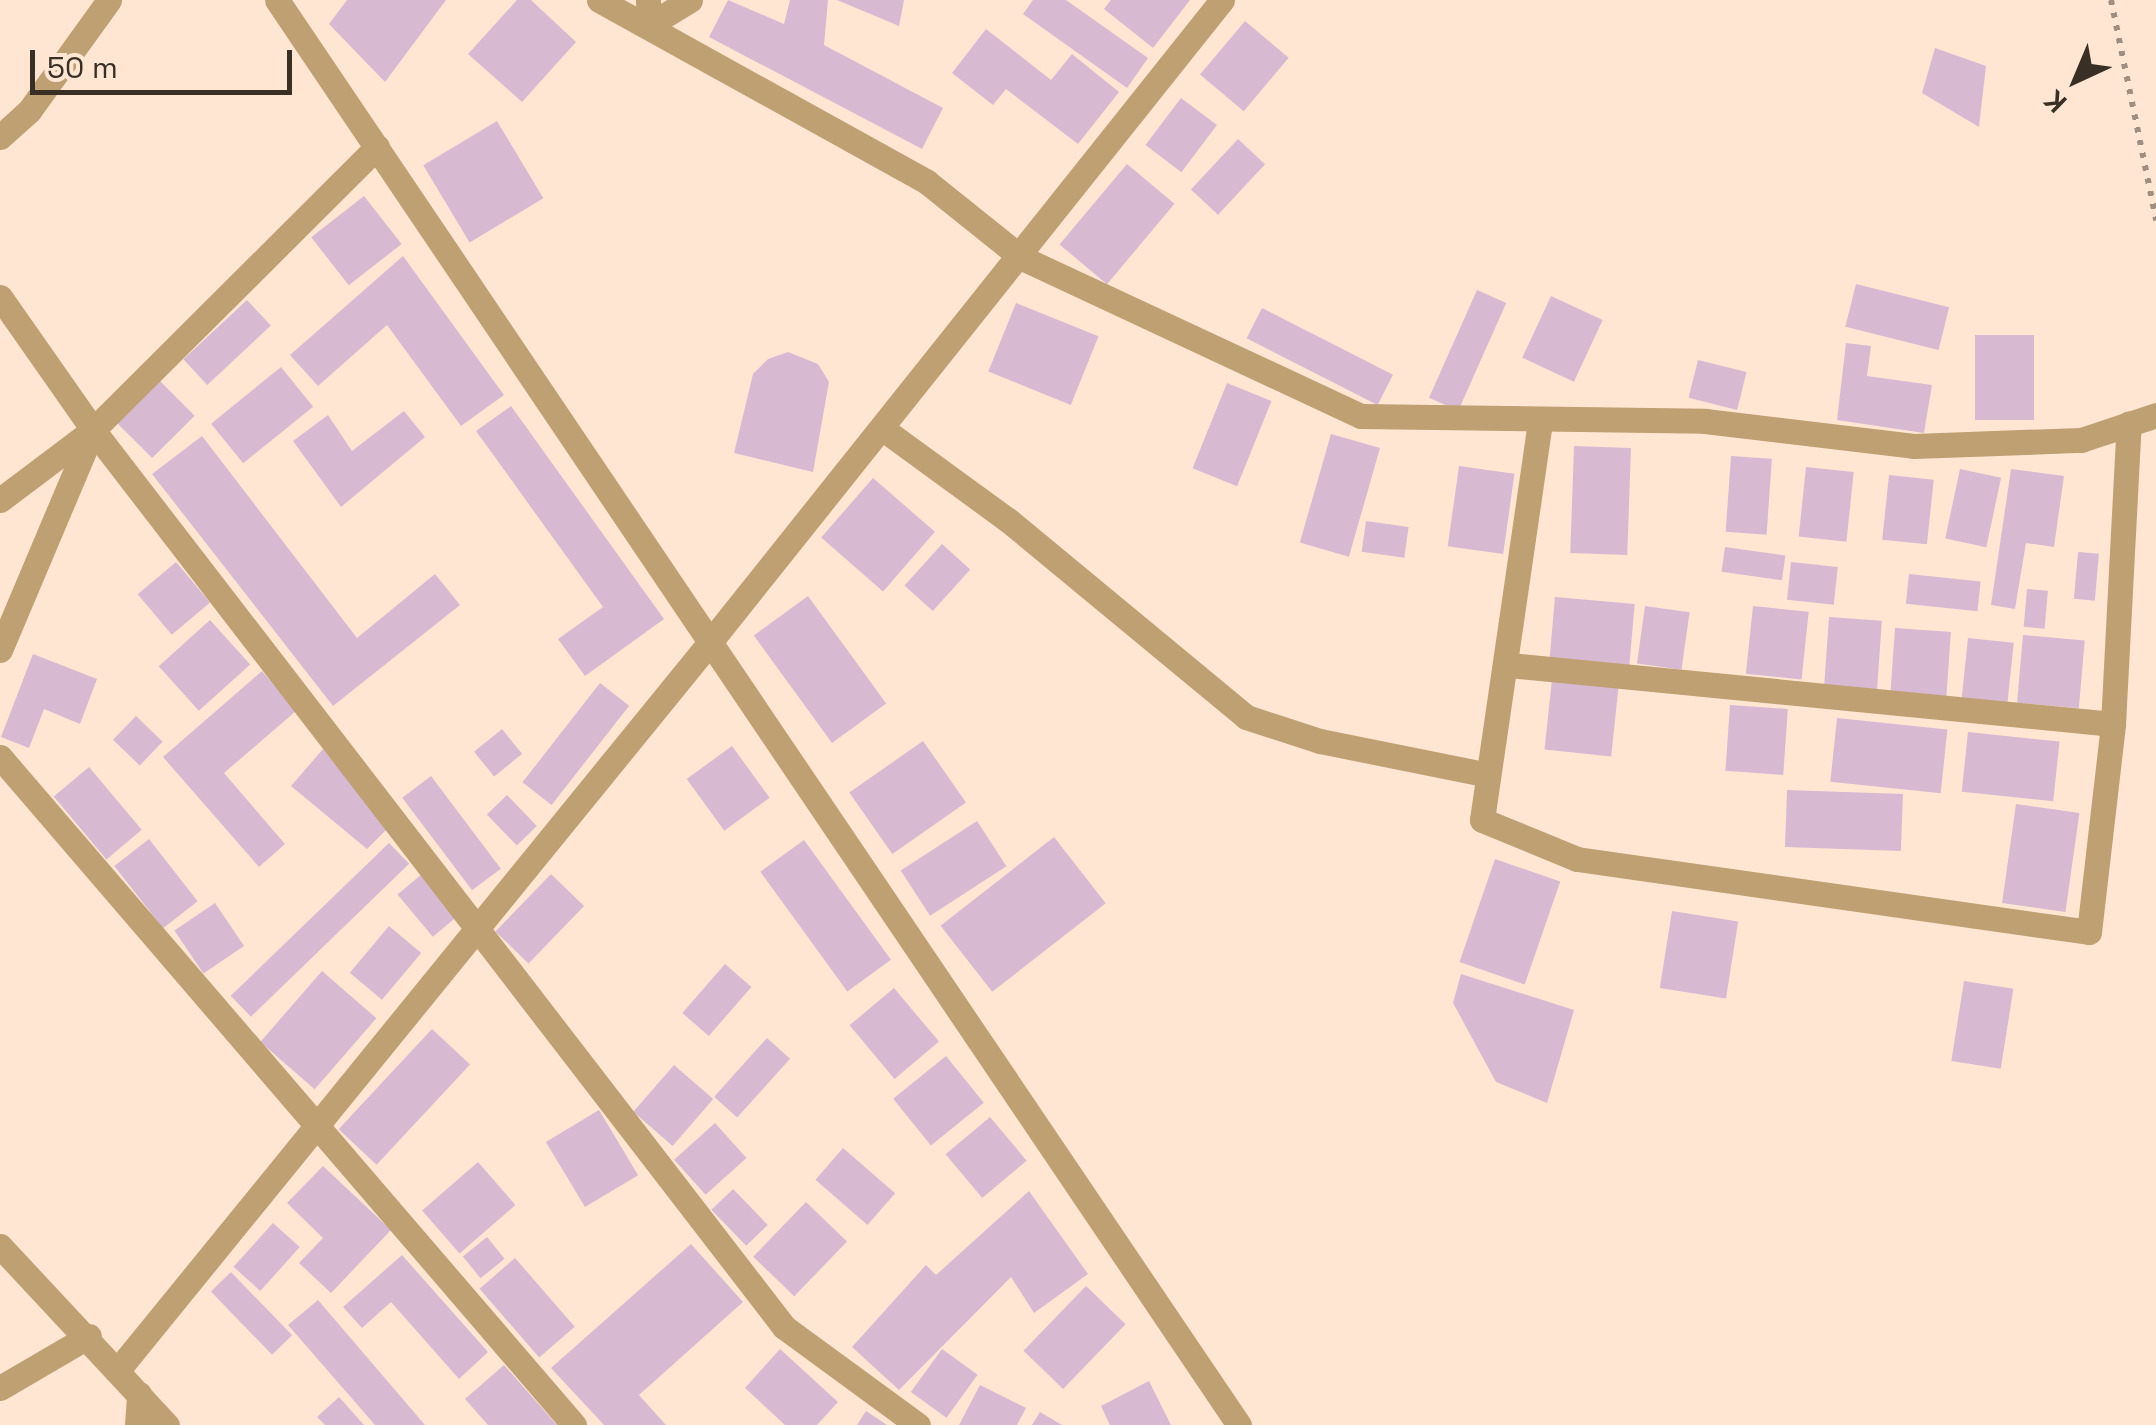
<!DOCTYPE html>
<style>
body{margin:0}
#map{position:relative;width:2156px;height:1425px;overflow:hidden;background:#fee6d3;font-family:"Space Grotesk",sans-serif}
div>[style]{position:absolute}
.building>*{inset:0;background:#d7bad2;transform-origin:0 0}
.path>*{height:6px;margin-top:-3px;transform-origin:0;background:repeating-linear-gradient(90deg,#a08e80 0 5px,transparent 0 13px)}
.minor>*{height:25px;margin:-12.5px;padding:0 12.5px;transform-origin:12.5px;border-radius:12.5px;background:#bfa072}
.tertiary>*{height:25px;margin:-12.5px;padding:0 12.5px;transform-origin:12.5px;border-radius:12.5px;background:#bfa072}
span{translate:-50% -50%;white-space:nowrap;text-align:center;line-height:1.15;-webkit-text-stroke:10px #fee6d3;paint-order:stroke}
.north{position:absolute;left:2026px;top:30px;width:100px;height:100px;-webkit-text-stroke:8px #fee6d3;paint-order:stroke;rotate:224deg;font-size:28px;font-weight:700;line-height:40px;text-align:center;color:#3a2f25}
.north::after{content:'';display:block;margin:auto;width:35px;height:45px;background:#3a2f25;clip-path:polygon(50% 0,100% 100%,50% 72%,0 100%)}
.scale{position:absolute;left:30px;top:50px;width:262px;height:45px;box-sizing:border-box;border:5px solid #3a2f25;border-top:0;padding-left:12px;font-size:30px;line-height:35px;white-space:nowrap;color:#3a2f25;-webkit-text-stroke:8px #fee6d3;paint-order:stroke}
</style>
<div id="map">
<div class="building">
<i style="clip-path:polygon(347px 0,446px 0,385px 82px,329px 24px)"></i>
<i style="clip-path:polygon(517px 0,531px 0,576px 42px,522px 102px,468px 54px)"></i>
<i style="clip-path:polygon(728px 0,784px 24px,790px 0,828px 0,824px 45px,943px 108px,922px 149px,709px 37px)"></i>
<i style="clip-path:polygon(837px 0,904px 0,899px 26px)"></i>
<i style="clip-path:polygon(1033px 0,1066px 0,1148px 58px,1127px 88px,1023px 14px)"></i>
<i style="clip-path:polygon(1111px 0,1190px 0,1153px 48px,1104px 9px)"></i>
<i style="left:1245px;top:21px;width:57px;height:70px;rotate:40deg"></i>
<i style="clip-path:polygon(986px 29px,1051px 80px,1072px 54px,1119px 92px,1078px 144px,1006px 89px,993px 105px,952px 73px)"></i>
<i style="clip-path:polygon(1935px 48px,1986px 66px,1979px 127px,1922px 93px)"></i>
<i style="left:1181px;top:98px;width:45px;height:59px;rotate:37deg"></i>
<i style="left:497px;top:121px;width:90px;height:86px;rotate:59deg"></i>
<i style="left:1238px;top:139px;width:37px;height:69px;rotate:43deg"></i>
<i style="left:1127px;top:164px;width:62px;height:105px;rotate:40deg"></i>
<i style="left:364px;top:196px;width:61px;height:67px;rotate:52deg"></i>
<i style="clip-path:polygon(403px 256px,504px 395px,461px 426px,387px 325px,318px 386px,290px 355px)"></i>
<i style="left:1856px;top:284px;width:96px;height:44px;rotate:14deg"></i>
<i style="left:1477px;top:290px;width:32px;height:118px;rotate:24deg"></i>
<i style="left:1551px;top:296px;width:57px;height:68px;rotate:25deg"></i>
<i style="left:247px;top:300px;width:35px;height:87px;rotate:47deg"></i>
<i style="left:1016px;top:303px;width:89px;height:74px;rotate:22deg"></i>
<i style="left:1262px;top:308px;width:147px;height:34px;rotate:27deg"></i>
<i style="left:1975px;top:335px;width:59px;height:85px"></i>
<i style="clip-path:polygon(1846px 343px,1871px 346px,1867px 376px,1932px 385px,1924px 433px,1837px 420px)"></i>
<i style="clip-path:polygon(788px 352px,818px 364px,829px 382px,813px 472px,734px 453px,753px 374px,768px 359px)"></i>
<i style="left:1698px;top:360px;width:50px;height:39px;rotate:14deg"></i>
<i style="left:281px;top:367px;width:51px;height:90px;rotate:51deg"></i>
<i style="left:160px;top:381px;width:49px;height:60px;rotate:45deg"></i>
<i style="left:1227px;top:383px;width:48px;height:92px;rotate:22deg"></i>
<i style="clip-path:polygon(511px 406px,664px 619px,585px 676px,558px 639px,603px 607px,476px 431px)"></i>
<i style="clip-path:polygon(404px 411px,425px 437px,341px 507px,293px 441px,328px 415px,352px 451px)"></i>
<i style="left:1331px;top:434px;width:51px;height:113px;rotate:16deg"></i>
<i style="clip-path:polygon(202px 436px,357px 638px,435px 574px,460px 605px,333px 706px,152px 474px)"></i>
<i style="left:1574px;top:446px;width:57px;height:107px;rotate:2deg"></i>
<i style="left:1731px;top:456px;width:41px;height:76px;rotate:4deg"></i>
<i style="left:1459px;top:466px;width:56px;height:81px;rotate:8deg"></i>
<i style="left:1806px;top:467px;width:48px;height:70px;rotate:6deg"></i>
<i style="left:1960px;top:469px;width:42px;height:71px;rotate:12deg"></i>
<i style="clip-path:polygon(2011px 469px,2064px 476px,2054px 547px,2026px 543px,2015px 609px,1991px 605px)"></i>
<i style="left:1889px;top:475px;width:45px;height:65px;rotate:6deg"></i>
<i style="left:873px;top:478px;width:82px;height:79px;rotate:41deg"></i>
<i style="left:1366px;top:521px;width:43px;height:31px;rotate:8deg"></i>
<i style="left:942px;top:544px;width:38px;height:56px;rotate:42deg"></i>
<i style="left:1725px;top:547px;width:61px;height:25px;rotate:8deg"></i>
<i style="left:2078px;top:552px;width:21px;height:47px;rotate:5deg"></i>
<i style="left:176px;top:562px;width:53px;height:50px;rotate:50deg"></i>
<i style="left:1791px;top:562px;width:47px;height:38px;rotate:6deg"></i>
<i style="left:1909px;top:574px;width:72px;height:30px;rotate:6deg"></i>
<i style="left:2027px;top:589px;width:21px;height:38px;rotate:5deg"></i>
<i style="left:808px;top:596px;width:133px;height:67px;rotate:54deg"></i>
<i style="left:1555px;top:597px;width:80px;height:67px;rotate:5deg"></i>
<i style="left:1645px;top:606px;width:45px;height:58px;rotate:8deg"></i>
<i style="left:1753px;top:606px;width:56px;height:68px;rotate:6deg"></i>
<i style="left:1829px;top:617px;width:53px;height:69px;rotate:4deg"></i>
<i style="left:210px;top:620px;width:60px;height:69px;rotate:48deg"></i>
<i style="left:1895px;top:628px;width:56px;height:66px;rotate:4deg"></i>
<i style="left:2023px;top:635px;width:62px;height:68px;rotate:5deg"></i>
<i style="left:1968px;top:638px;width:46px;height:61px;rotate:6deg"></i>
<i style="clip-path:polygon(33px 654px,97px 679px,80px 724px,44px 709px,29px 748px,1px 737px)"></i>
<i style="clip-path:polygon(262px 671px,296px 711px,224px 773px,285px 844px,259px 867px,163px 757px)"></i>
<i style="left:1552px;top:679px;width:67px;height:71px;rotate:6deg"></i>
<i style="left:600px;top:683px;width:37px;height:126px;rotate:38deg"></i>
<i style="left:1730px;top:705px;width:58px;height:66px;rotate:4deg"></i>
<i style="left:136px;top:716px;width:37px;height:33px;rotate:44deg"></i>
<i style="left:1837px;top:718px;width:111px;height:64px;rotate:6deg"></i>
<i style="left:502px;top:729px;width:32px;height:36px;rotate:51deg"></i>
<i style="left:1968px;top:732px;width:92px;height:60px;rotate:6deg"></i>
<i style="left:923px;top:741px;width:75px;height:90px;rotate:55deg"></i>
<i style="left:732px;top:746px;width:64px;height:56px;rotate:54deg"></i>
<i style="clip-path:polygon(323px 749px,388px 828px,367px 849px,291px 786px)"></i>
<i style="left:89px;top:767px;width:82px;height:46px;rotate:50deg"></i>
<i style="left:431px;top:776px;width:116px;height:36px;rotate:53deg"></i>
<i style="left:1787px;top:790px;width:116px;height:57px;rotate:2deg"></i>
<i style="left:507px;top:795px;width:43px;height:28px;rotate:46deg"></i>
<i style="left:2016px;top:804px;width:64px;height:100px;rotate:8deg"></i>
<i style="left:977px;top:821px;width:54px;height:91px;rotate:57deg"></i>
<i style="left:1054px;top:837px;width:84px;height:144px;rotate:52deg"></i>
<i style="left:149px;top:839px;width:79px;height:44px;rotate:52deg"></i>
<i style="left:804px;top:840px;width:148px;height:54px;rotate:54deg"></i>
<i style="left:389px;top:843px;width:29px;height:220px;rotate:46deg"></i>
<i style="left:1495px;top:859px;width:69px;height:109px;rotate:19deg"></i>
<i style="left:422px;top:874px;width:55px;height:32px;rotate:50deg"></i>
<i style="left:551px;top:874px;width:46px;height:80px;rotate:44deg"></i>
<i style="left:215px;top:903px;width:52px;height:49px;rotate:56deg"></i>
<i style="left:1672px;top:911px;width:67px;height:78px;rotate:9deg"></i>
<i style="left:389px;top:926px;width:42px;height:61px;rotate:40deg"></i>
<i style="left:725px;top:964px;width:35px;height:65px;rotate:41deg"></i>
<i style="left:322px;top:971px;width:72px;height:94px;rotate:41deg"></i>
<i style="clip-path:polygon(1461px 974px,1574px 1010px,1547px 1103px,1496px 1082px,1453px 1003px)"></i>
<i style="left:1964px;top:981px;width:50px;height:81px;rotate:9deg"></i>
<i style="left:894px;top:988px;width:70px;height:58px;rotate:50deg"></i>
<i style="left:432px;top:1029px;width:52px;height:137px;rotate:43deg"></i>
<i style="left:767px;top:1038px;width:31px;height:79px;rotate:42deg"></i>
<i style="left:946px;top:1056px;width:60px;height:68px;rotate:51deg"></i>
<i style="left:674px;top:1065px;width:52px;height:62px;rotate:41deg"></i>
<i style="left:599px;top:1110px;width:76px;height:62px;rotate:59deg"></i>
<i style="left:990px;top:1117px;width:57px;height:58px;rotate:50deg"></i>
<i style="left:715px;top:1123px;width:47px;height:55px;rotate:48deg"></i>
<i style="left:843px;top:1148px;width:69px;height:42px;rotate:41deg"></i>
<i style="left:478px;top:1162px;width:57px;height:74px;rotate:49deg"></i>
<i style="clip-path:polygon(323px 1166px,391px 1230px,331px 1293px,299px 1263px,323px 1238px,287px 1203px)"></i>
<i style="left:733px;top:1189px;width:50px;height:30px;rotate:46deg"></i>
<i style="clip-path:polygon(1029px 1191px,1088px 1274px,1034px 1313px,1011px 1277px,899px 1390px,852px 1347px,926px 1265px,936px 1275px)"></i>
<i style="left:806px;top:1202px;width:57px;height:76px;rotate:44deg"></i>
<i style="left:273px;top:1223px;width:36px;height:59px;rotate:42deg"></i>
<i style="left:487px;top:1237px;width:28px;height:31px;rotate:51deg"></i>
<i style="clip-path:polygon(691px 1244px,743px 1302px,639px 1395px,666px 1425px,604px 1425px,551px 1368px)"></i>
<i style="clip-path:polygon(402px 1255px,488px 1352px,459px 1379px,391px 1302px,362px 1328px,343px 1307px)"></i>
<i style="left:515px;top:1258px;width:91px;height:47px;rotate:49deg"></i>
<i style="left:231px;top:1272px;width:88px;height:28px;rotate:46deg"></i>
<i style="left:1086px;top:1286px;width:55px;height:90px;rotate:44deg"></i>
<i style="clip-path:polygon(318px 1300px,425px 1425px,375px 1425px,288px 1325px)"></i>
<i style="clip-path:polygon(780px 1349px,838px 1402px,817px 1425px,785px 1425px,745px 1388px)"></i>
<i style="left:942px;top:1349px;width:44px;height:53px;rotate:36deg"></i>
<i style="clip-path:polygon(504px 1365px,557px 1425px,488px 1425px,465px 1399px)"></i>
<i style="clip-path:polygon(1149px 1381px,1171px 1425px,1110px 1425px,1101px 1406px)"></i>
<i style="clip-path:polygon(980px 1385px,1026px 1408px,1017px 1425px,959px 1425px)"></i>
<i style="clip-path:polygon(339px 1397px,364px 1425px,325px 1425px,317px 1417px)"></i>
<i style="clip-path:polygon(866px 1411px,887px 1425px,857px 1425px)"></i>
<i style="clip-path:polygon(1040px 1412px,1062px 1425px,1032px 1425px)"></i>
</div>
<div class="path">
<i style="left:2111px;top:0;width:225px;rotate:78.4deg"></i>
</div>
<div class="minor">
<i style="left:599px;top:0;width:375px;rotate:29deg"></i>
<i style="left:927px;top:182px;width:122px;rotate:38.7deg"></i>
<i style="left:1022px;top:258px;width:374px;rotate:25deg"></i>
<i style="left:1361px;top:416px;width:344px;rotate:0.8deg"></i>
<i style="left:1705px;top:421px;width:210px;rotate:6.8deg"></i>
<i style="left:1914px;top:446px;width:167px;rotate:-2.1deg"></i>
<i style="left:2081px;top:440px;width:79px;rotate:-18.4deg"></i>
<i style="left:648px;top:0;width:25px;rotate:88deg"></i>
<i style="left:649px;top:25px;width:48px;rotate:-31.4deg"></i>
<i style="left:0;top:137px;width:39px;rotate:-42deg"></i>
<i style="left:29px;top:111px;width:137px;rotate:-54.2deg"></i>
<i style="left:0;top:297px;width:162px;rotate:55deg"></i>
<i style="left:93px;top:430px;width:1132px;rotate:52.39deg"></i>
<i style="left:784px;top:1327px;width:166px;rotate:36.2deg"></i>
<i style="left:1540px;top:422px;width:402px;rotate:98.3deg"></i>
<i style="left:1482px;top:820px;width:103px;rotate:22.3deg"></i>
<i style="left:1577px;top:859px;width:517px;rotate:8.11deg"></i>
<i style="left:2089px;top:932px;width:209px;rotate:-83.4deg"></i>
<i style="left:2113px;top:724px;width:301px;rotate:-87deg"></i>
<i style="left:883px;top:429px;width:155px;rotate:36.1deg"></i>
<i style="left:1008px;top:520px;width:309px;rotate:39.6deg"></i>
<i style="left:1246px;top:717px;width:78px;rotate:18deg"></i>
<i style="left:1320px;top:741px;width:171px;rotate:11.4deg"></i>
<i style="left:0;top:500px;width:116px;rotate:-37deg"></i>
<i style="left:0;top:650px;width:239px;rotate:-67.1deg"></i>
<i style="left:93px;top:430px;width:401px;rotate:-44.9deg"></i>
<i style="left:1509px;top:665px;width:607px;rotate:5.58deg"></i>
<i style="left:0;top:757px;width:881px;rotate:49.33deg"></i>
<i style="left:0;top:1246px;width:245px;rotate:47deg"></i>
<i style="left:117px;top:1371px;width:940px;rotate:-50.87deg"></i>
<i style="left:710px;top:642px;width:774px;rotate:-124deg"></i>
<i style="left:0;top:1388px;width:103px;rotate:-30.3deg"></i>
<i style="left:137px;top:1425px;width:31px;rotate:-86deg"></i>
</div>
<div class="tertiary">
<i style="left:1222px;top:0;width:821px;rotate:128.57deg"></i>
<i style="left:710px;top:642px;width:945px;rotate:55.96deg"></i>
</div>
<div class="north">K</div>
<div class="scale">50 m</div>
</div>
